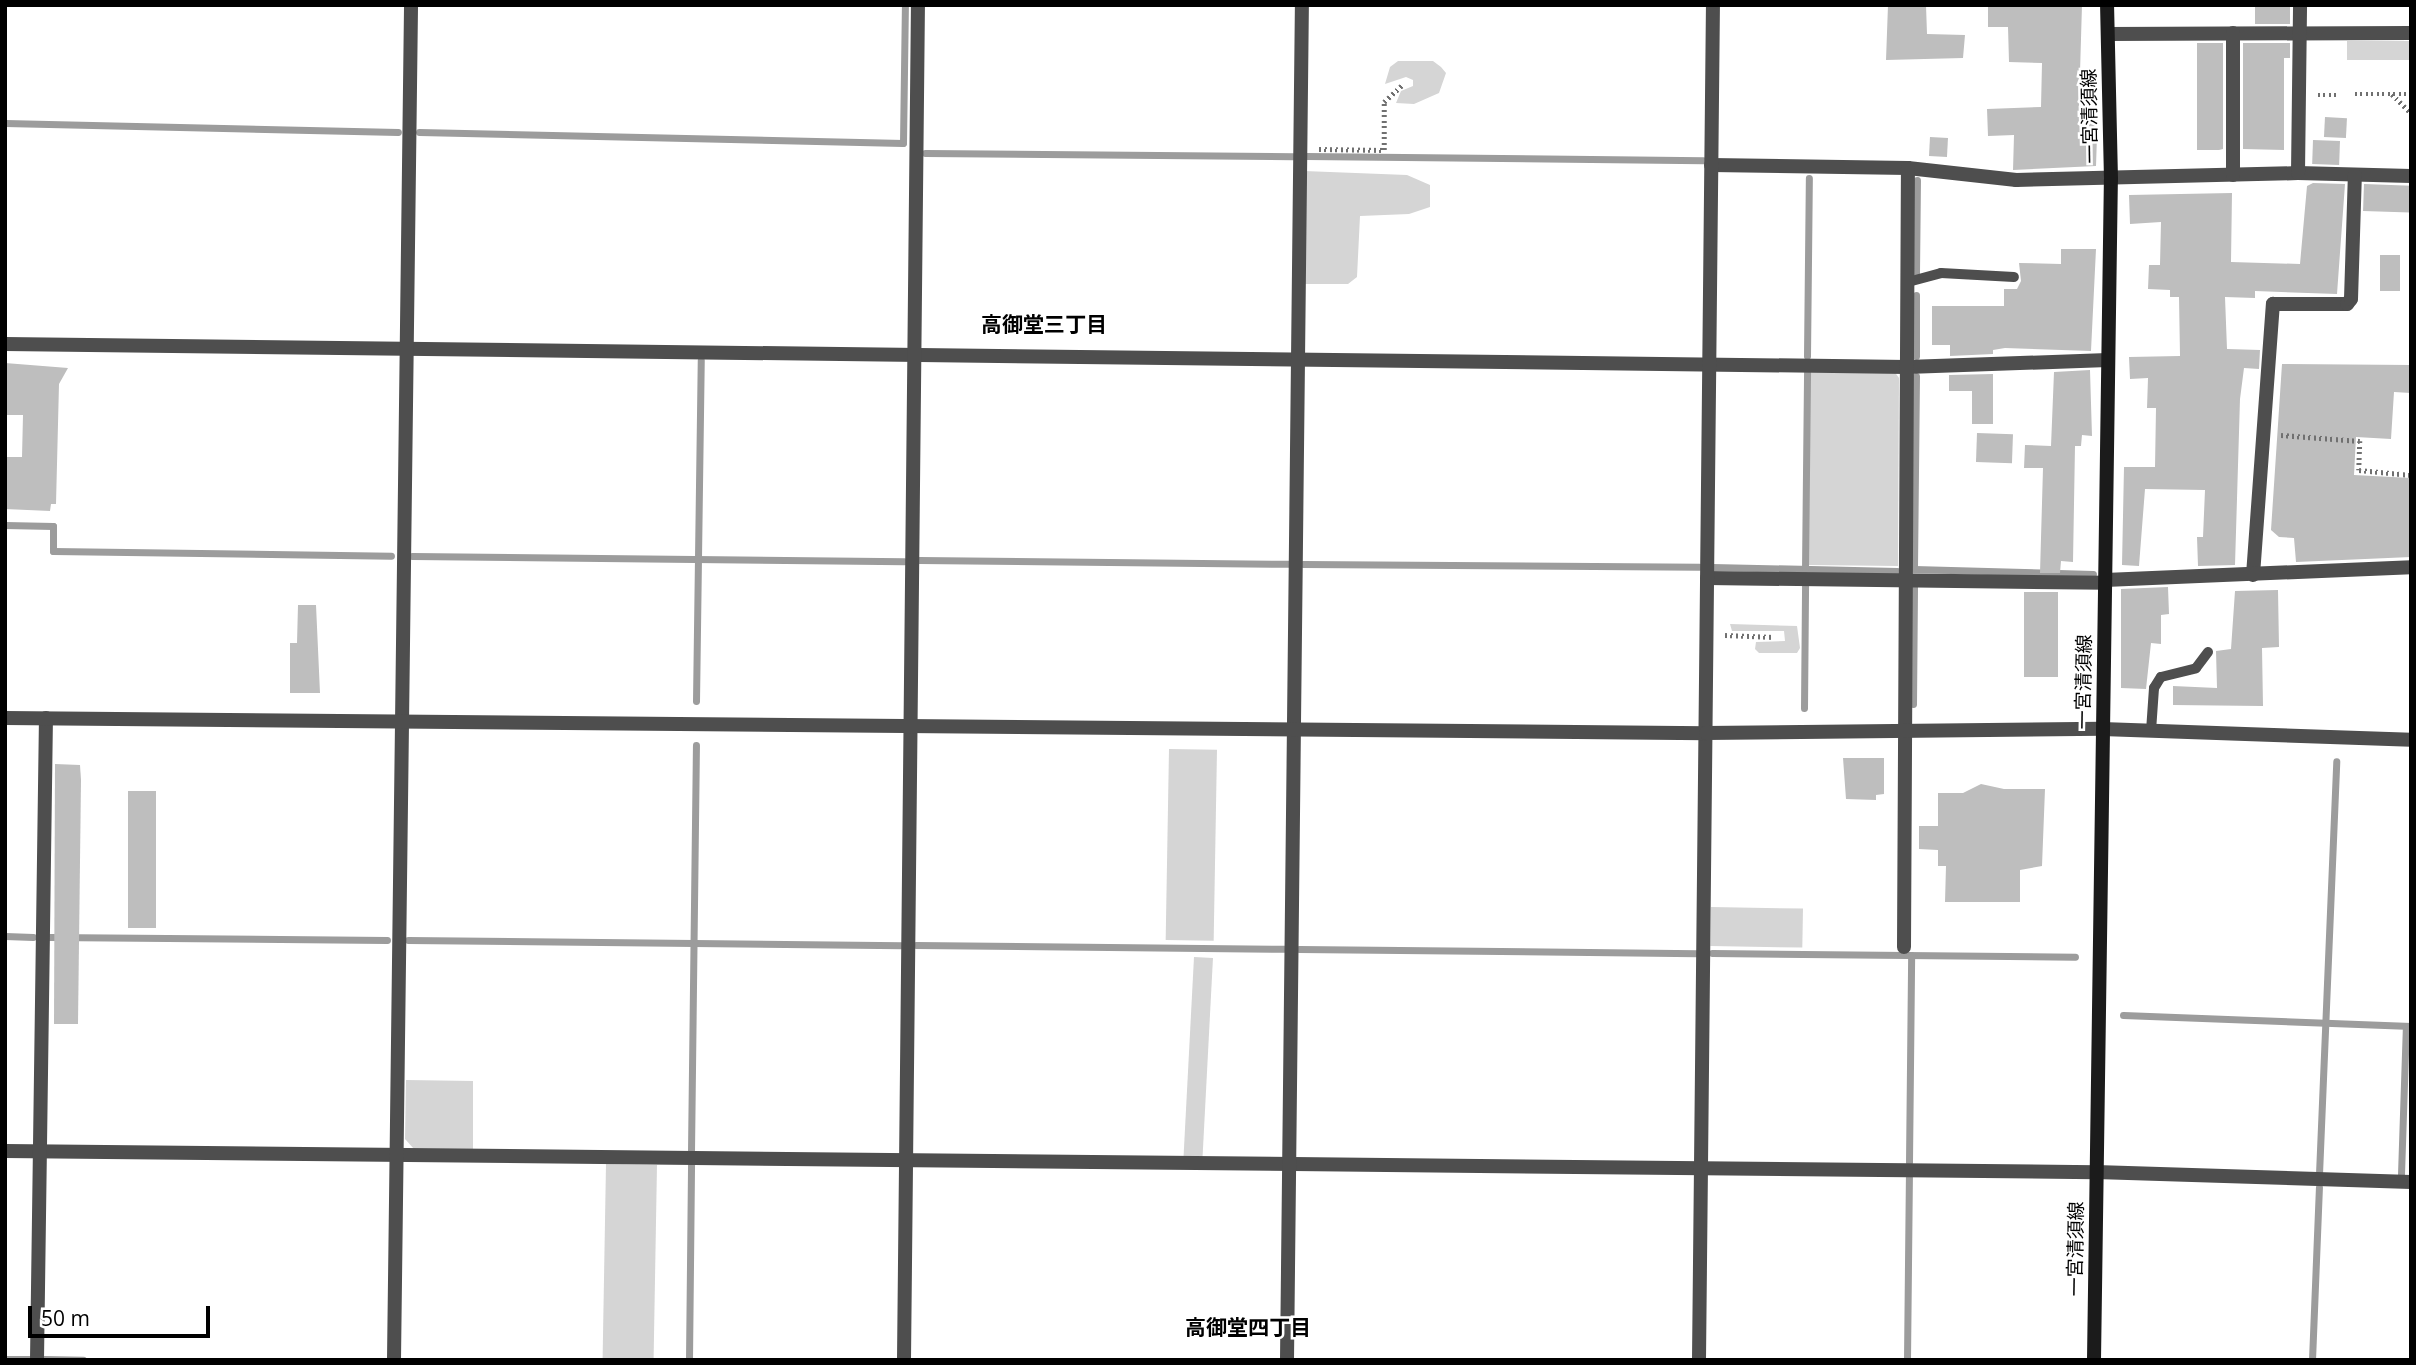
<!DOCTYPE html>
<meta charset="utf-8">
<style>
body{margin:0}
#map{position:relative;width:2416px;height:1365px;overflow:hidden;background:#fff;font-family:"Open Sans","Noto Sans JP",sans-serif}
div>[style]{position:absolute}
.green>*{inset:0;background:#d5d5d5;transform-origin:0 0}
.stream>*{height:7px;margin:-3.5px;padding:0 3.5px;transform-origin:3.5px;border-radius:3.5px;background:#9c9c9c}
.building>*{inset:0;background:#bebebe;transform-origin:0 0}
.path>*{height:4.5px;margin-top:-2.25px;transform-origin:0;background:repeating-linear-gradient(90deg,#707070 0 2px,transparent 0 5.5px)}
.service>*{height:10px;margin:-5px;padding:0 5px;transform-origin:5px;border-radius:5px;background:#4e4e4e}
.minor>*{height:14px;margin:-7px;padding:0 7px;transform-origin:7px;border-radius:7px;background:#4e4e4e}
.tertiary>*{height:14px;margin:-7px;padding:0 7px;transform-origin:7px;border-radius:7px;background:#4e4e4e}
.secondary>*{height:14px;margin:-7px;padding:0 7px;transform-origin:7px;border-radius:7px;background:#1b1b1b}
span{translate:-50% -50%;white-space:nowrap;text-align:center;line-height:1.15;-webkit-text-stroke:5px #fff;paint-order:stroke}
.street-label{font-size:19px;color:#000}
.neighbourhood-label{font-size:21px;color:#000;font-weight:700}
.frame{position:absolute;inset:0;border:7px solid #000;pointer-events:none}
.scale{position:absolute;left:28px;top:1306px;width:182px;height:32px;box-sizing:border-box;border:4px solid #000;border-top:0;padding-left:9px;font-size:21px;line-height:24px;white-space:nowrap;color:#000;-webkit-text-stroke:5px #fff;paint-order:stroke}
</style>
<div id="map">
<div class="green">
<i style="left:2347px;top:41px;width:64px;height:19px"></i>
<i style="clip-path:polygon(1398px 61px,1433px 61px,1441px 67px,1446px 73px,1439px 93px,1414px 104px,1396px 103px,1401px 91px,1413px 86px,1413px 80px,1406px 77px,1385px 84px,1390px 67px)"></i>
<i style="clip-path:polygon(1304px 171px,1407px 175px,1430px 185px,1430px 207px,1409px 214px,1360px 216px,1357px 277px,1348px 284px,1303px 284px)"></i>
<i style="clip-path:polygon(1810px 371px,1894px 371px,1899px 378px,1898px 566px,1808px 565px)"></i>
<i style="clip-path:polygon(1730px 624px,1797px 626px,1800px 648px,1797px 653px,1759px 653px,1755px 649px,1756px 642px,1785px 641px,1784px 631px,1732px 631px)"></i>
<i style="left:1169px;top:749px;width:48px;height:191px;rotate:1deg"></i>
<i style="left:1711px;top:907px;width:92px;height:39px;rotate:1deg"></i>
<i style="left:1194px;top:957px;width:19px;height:200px;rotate:3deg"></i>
<i style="clip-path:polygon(406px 1080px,473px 1081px,473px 1149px,414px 1149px,405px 1139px)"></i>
<i style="left:606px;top:1164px;width:51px;height:195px;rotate:1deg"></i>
</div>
<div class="stream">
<i style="left:5px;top:123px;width:393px;rotate:1.3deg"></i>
<i style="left:419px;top:132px;width:484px;rotate:1.3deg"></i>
<i style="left:903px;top:143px;width:138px;rotate:-89.2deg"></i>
<i style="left:925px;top:153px;width:368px;rotate:0.5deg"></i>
<i style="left:1306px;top:156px;width:397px;rotate:0.6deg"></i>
<i style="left:1916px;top:273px;width:93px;rotate:-89.4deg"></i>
<i style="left:1807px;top:356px;width:178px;rotate:-89.4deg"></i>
<i style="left:1916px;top:356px;width:61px;rotate:-90deg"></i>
<i style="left:1916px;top:376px;width:193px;rotate:90.6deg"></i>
<i style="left:1914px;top:569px;width:179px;rotate:1.6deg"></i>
<i style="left:5px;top:525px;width:48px;rotate:1.2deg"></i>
<i style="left:53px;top:526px;width:25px;rotate:90deg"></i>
<i style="left:53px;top:551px;width:338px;rotate:0.8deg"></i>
<i style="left:412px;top:556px;width:492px;rotate:0.6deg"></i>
<i style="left:919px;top:560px;width:369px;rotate:0.6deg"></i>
<i style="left:1303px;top:564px;width:396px;rotate:0.4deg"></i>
<i style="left:1712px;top:567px;width:185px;rotate:1.2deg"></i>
<i style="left:1805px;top:569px;width:197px;rotate:-89.4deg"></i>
<i style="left:696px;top:701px;width:341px;rotate:-89.2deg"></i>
<i style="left:1913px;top:704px;width:117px;rotate:-89.5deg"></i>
<i style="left:1804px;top:708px;width:123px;rotate:-89.5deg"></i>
<i style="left:5px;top:936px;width:28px;rotate:2deg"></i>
<i style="left:49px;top:937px;width:338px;rotate:0.5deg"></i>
<i style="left:408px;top:940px;width:494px;rotate:0.6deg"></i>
<i style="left:916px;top:945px;width:369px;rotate:0.6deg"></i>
<i style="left:1299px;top:949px;width:398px;rotate:0.6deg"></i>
<i style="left:1712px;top:953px;width:363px;rotate:0.6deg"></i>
<i style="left:2123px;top:1015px;width:288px;rotate:2.2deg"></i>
<i style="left:691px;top:1151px;width:406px;rotate:-89.3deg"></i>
<i style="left:1909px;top:1162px;width:207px;rotate:-89.4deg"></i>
<i style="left:2319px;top:1174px;width:413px;rotate:-87.6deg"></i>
<i style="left:2401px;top:1174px;width:148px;rotate:-88.1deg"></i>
<i style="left:5px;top:1359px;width:25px"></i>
<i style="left:44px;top:1359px;width:39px;rotate:1deg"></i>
<i style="left:689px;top:1360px;width:196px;rotate:-89.4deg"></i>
<i style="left:1907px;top:1360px;width:183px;rotate:-89.4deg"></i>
<i style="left:2312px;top:1360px;width:173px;rotate:-87.7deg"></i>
</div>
<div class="building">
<i style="clip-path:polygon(1888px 5px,1926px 5px,1927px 34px,1965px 35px,1963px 58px,1886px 60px)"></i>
<i style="clip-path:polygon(1988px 5px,2082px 5px,2079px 106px,2098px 107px,2096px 166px,2013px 170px,2014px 135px,1988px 136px,1987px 109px,2041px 107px,2042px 63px,2009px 62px,2008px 27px,1988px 27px)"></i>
<i style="left:2255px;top:5px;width:35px;height:19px"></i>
<i style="clip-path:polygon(2197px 43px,2223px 43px,2223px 149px,2219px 150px,2197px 150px)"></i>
<i style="clip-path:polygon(2243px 43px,2290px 43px,2290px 58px,2284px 58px,2284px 150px,2243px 149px)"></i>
<i style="left:2325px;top:117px;width:22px;height:20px;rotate:3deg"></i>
<i style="left:1930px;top:137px;width:18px;height:19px;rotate:3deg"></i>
<i style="left:2313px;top:140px;width:27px;height:24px;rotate:2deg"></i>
<i style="clip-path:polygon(2313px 183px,2345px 184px,2337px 294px,2255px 291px,2255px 298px,2225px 297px,2227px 349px,2260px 350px,2259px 369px,2244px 368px,2240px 399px,2235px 565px,2198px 566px,2197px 537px,2203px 537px,2205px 490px,2145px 489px,2139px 566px,2122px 565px,2124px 467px,2155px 467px,2156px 408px,2147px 408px,2148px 378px,2130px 379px,2129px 357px,2180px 356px,2179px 297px,2170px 297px,2170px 290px,2148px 289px,2149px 265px,2160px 265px,2161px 222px,2130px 224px,2129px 195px,2232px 193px,2231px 262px,2300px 264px,2307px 186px)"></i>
<i style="left:2364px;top:184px;width:47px;height:27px;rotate:2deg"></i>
<i style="clip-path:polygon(2061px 249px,2096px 249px,2091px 351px,2005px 348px,1993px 350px,1993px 354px,1950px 356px,1950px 345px,1932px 345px,1932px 306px,2004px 306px,2004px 289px,2017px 289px,2021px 281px,2019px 263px,2061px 264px)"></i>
<i style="left:2380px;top:255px;width:20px;height:36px"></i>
<i style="clip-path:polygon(5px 363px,68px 368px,59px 384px,56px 504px,51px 504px,50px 511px,5px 509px,5px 457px,22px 457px,23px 415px,5px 415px)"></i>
<i style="clip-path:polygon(2282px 364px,2411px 365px,2411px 393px,2394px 392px,2391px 439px,2356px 437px,2354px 475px,2411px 478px,2411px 557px,2296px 562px,2294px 538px,2279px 537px,2271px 530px)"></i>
<i style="clip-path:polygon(2090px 370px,2092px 436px,2082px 435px,2081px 446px,2075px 446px,2073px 562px,2061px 561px,2060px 573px,2040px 573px,2043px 468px,2024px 468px,2025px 445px,2051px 446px,2054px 372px)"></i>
<i style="clip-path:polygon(1993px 374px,1993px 424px,1972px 424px,1972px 391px,1949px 391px,1949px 375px)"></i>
<i style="left:1977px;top:433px;width:36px;height:29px;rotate:2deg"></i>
<i style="clip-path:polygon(2168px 587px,2169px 614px,2161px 615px,2161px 644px,2151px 643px,2146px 689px,2121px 688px,2121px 589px)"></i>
<i style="clip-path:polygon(2278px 590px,2279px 647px,2262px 648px,2263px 706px,2173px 705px,2173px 686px,2217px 688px,2216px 651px,2231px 649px,2235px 591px)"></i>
<i style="left:2024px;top:592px;width:34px;height:85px"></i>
<i style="clip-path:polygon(298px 605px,316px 605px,320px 693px,290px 693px,290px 643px,297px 643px)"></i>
<i style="clip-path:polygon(1843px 758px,1884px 758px,1884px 794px,1876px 795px,1876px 800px,1846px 799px)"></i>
<i style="clip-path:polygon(55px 764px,80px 765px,81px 780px,78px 1024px,54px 1024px)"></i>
<i style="clip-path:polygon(1981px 784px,2004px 789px,2045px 789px,2042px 866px,2020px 870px,2020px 902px,1945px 902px,1946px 866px,1938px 866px,1938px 850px,1919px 849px,1919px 826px,1938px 826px,1938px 793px,1963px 793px)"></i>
<i style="left:128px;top:791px;width:28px;height:137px"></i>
</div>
<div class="path">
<i style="left:2355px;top:94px;width:56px"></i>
<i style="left:2392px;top:94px;width:27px;rotate:45deg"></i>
<i style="left:2318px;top:95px;width:22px"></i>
<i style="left:1319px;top:149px;width:65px;rotate:0.9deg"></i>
<i style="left:1384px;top:150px;width:48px;rotate:-90deg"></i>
<i style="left:1384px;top:102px;width:26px;rotate:-43deg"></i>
<i style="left:2281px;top:435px;width:79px;rotate:4.3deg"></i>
<i style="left:2360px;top:441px;width:29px;rotate:92deg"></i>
<i style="left:2359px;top:470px;width:52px;rotate:5.5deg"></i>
<i style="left:1725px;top:635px;width:49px;rotate:2.3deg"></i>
</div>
<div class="service">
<i style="left:1908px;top:282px;width:34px;rotate:-15deg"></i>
<i style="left:1941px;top:273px;width:73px;rotate:3.1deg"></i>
<i style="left:2151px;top:731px;width:43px;rotate:-86deg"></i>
<i style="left:2154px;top:688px;width:13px;rotate:-58deg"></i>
<i style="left:2161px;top:677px;width:36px;rotate:-14deg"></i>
<i style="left:2196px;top:668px;width:20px;rotate:-53deg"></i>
</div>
<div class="minor">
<i style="left:2108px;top:34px;width:303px;rotate:-0.2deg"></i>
<i style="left:1711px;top:165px;width:197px;rotate:0.9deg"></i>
<i style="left:1908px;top:168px;width:109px;rotate:6.3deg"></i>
<i style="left:2016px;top:180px;width:282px;rotate:-1.4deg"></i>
<i style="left:2298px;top:173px;width:113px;rotate:1.5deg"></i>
<i style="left:2298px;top:173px;width:168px;rotate:-89.3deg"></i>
<i style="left:2233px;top:175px;width:142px;rotate:-90deg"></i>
<i style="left:5px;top:344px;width:1902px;rotate:0.69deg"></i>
<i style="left:1907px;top:367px;width:201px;rotate:-2deg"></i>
<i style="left:2253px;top:575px;width:272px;rotate:-85.8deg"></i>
<i style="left:2273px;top:304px;width:74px"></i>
<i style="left:2347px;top:304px;width:6px;rotate:-51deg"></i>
<i style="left:2351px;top:299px;width:124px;rotate:-88.2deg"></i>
<i style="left:1707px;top:578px;width:398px;rotate:0.7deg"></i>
<i style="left:2105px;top:580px;width:306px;rotate:-2.4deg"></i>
<i style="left:1904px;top:947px;width:779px;rotate:-89.71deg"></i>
<i style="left:5px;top:1151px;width:2091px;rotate:0.58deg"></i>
<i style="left:2096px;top:1172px;width:315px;rotate:1.8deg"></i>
<i style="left:37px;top:1360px;width:642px;rotate:-89.2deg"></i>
<i style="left:394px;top:1360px;width:1355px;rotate:-89.28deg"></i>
<i style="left:904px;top:1360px;width:1355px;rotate:-89.41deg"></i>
<i style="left:1287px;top:1360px;width:1355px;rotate:-89.37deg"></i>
<i style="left:1699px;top:1360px;width:1355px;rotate:-89.41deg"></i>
</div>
<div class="tertiary">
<i style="left:5px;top:718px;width:1701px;rotate:0.51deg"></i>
<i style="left:1706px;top:733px;width:396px;rotate:-0.6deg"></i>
<i style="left:2102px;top:729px;width:309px;rotate:2deg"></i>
</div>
<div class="secondary">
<i style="left:2094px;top:1360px;width:1181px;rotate:-89.18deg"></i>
<i style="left:2111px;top:179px;width:174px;rotate:-91.3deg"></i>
</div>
<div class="street-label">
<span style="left:2090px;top:116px;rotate:-91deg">一宮清須線</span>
<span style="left:2084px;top:682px;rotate:-89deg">一宮清須線</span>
<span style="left:2076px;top:1249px;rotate:-89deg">一宮清須線</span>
</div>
<div class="neighbourhood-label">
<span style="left:1044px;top:324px">高御堂三丁目</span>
<span style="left:1248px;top:1327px">高御堂四丁目</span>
</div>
<div class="frame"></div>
<div class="scale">50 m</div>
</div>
